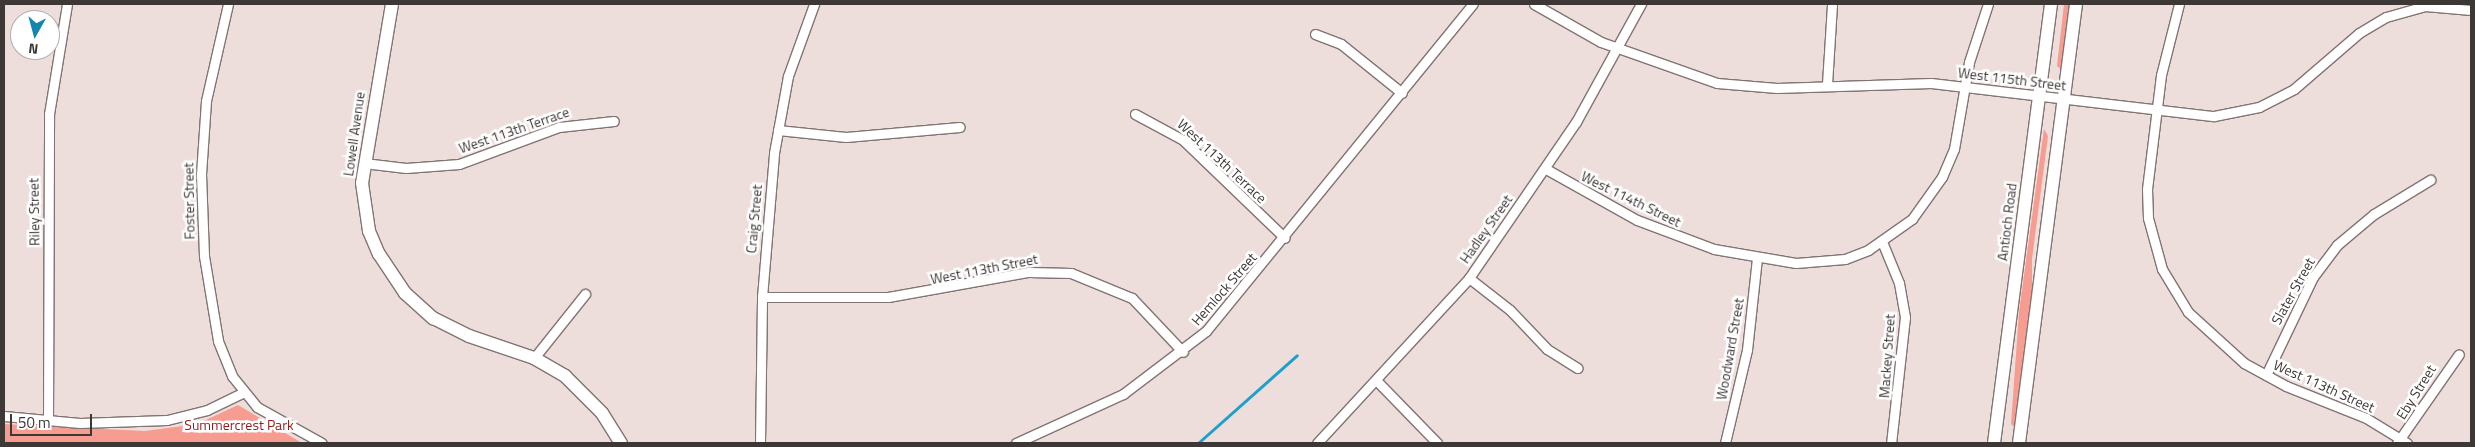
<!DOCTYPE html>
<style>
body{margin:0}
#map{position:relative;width:2475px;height:447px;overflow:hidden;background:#eddedc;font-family:"Titillium Web",sans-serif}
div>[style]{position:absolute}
.green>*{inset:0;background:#f79c91}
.stream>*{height:3px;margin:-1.5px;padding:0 1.5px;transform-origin:1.5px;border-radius:1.5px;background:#1da0cb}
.roads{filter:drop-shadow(1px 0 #817472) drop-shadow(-1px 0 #817472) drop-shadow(0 1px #817472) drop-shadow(0 -1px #817472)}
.street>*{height:9px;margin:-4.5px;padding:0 4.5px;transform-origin:4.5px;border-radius:4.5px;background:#fff}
.secondary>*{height:12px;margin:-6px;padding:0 6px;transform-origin:6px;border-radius:6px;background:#fff}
span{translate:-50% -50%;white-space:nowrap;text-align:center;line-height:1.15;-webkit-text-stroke:5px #fff;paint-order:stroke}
.street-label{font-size:14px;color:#3d3736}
.park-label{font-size:14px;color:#901c1b}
.frame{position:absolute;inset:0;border:5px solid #3d3736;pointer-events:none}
.north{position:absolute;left:10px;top:10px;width:50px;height:50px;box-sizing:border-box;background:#fff;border:1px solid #b1afaf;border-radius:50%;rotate:187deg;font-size:14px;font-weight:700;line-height:20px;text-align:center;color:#3d3736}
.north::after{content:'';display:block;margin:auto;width:18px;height:22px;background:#1286ab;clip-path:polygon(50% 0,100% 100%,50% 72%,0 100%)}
.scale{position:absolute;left:10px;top:414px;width:82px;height:22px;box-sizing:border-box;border:2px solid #3d3736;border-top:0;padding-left:6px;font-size:15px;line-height:18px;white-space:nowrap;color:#3d3736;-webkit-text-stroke:4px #fff;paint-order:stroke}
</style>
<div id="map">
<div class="green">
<i style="clip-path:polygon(2064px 4px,2070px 4px,2061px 69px,2057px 66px)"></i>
<i style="clip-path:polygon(2044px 129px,2048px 136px,2032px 259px,2032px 303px,2014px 427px,2011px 424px,2019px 312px)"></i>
<i style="clip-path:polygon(238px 405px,302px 443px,4px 443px,4px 424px,145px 431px,197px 424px)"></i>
</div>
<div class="stream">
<i style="left:1198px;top:443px;width:132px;rotate:-41.6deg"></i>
</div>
<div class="roads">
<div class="street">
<i style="left:228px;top:4px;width:99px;rotate:102.8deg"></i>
<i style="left:206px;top:101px;width:73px;rotate:93.9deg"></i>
<i style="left:201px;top:174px;width:82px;rotate:87.9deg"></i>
<i style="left:204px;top:256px;width:86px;rotate:80.6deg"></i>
<i style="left:218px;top:341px;width:38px;rotate:68deg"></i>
<i style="left:232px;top:376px;width:40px;rotate:51deg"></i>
<i style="left:257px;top:407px;width:74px;rotate:29deg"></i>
<i style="left:1534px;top:4px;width:77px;rotate:29.6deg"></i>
<i style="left:1601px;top:42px;width:123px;rotate:19.5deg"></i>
<i style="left:1717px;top:83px;width:60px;rotate:4.8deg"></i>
<i style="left:1777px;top:88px;width:154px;rotate:-1.9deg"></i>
<i style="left:1931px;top:83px;width:285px;rotate:6.7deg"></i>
<i style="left:2214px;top:116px;width:46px;rotate:-11.3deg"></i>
<i style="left:2259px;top:107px;width:39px;rotate:-27deg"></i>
<i style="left:2294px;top:89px;width:86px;rotate:-40.7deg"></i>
<i style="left:2359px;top:33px;width:31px;rotate:-31deg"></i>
<i style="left:2386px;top:17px;width:41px;rotate:-15.8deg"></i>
<i style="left:2425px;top:6px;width:46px;rotate:5deg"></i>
<i style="left:2179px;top:4px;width:73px;rotate:104.2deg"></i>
<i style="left:2161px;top:75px;width:115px;rotate:97deg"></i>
<i style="left:2147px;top:189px;width:29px;rotate:88deg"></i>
<i style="left:2148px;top:218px;width:53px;rotate:74.6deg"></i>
<i style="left:2162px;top:269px;width:50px;rotate:58.8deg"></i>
<i style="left:2188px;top:312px;width:76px;rotate:42.3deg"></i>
<i style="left:2244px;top:363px;width:48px;rotate:28.7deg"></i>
<i style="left:2286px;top:386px;width:86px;rotate:21.8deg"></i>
<i style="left:2366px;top:418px;width:48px;rotate:31.4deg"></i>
<i style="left:1315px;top:34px;width:28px;rotate:21deg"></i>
<i style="left:1341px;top:44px;width:78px;rotate:38.8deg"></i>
<i style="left:1827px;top:84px;width:80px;rotate:-86.4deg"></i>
<i style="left:1135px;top:114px;width:55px;rotate:28.4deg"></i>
<i style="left:1183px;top:140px;width:141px;rotate:43.9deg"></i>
<i style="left:778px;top:130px;width:68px;rotate:5.9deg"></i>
<i style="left:846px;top:137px;width:114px;rotate:-5deg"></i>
<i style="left:364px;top:163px;width:42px;rotate:6.8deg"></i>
<i style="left:406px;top:168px;width:53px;rotate:-4.3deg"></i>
<i style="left:459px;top:164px;width:107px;rotate:-20.3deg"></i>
<i style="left:559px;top:127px;width:55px;rotate:-6.2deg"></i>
<i style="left:1546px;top:169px;width:104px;rotate:29.3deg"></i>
<i style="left:1637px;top:220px;width:82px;rotate:20.6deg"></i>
<i style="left:1714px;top:249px;width:83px;rotate:9.7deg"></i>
<i style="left:1796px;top:263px;width:49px;rotate:-4.7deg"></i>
<i style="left:1845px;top:259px;width:25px;rotate:-21deg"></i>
<i style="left:1868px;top:250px;width:54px;rotate:-35.2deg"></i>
<i style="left:1912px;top:219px;width:52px;rotate:-54.5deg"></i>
<i style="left:1942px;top:177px;width:30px;rotate:-67deg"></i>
<i style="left:1954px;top:149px;width:88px;rotate:-80.2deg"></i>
<i style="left:1969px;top:62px;width:61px;rotate:-71.9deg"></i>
<i style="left:1883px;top:244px;width:42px;rotate:67.7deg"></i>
<i style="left:1899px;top:283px;width:35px;rotate:80deg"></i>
<i style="left:1905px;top:317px;width:127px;rotate:96.3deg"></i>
<i style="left:1469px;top:278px;width:52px;rotate:38deg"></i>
<i style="left:1510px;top:310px;width:54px;rotate:46.5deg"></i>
<i style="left:1547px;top:349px;width:36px;rotate:32deg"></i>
<i style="left:762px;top:297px;width:126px"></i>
<i style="left:888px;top:297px;width:143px;rotate:-10.1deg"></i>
<i style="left:1029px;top:272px;width:42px;rotate:1.4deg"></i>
<i style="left:1071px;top:273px;width:66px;rotate:22.3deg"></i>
<i style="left:1132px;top:298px;width:74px;rotate:46.6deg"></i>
<i style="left:534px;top:358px;width:82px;rotate:-51.4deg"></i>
<i style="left:2266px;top:375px;width:109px;rotate:-64.4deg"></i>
<i style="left:2313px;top:277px;width:40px;rotate:-53deg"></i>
<i style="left:2337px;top:245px;width:48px;rotate:-40deg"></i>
<i style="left:2374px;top:214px;width:66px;rotate:-31.3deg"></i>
<i style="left:1377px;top:381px;width:86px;rotate:45.9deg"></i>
<i style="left:4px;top:416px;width:76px;rotate:5.3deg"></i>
<i style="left:80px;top:423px;width:87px;rotate:-2deg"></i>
<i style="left:167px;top:420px;width:41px;rotate:-14deg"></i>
<i style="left:207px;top:410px;width:41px;rotate:-25.9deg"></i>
<i style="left:48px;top:421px;width:307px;rotate:-89.8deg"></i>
<i style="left:49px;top:114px;width:111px;rotate:-80.7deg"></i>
<i style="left:760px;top:443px;width:146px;rotate:-89.2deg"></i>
<i style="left:762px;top:297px;width:144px;rotate:-85.2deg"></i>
<i style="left:774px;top:153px;width:78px;rotate:-79.7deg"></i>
<i style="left:788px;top:76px;width:77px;rotate:-70.1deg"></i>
<i style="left:1016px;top:443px;width:118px;rotate:-24.6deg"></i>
<i style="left:1123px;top:394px;width:104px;rotate:-37.2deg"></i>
<i style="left:1206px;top:331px;width:422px;rotate:-50.8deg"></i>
<i style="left:1317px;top:443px;width:224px;rotate:-47.3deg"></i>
<i style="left:1469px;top:278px;width:189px;rotate:-55.6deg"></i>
<i style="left:1576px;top:122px;width:135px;rotate:-61.2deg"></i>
<i style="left:1725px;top:443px;width:96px;rotate:-76.7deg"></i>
<i style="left:1747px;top:350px;width:93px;rotate:-83.8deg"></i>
<i style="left:2397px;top:443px;width:108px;rotate:-55.1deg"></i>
</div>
<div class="secondary">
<i style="left:392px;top:4px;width:181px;rotate:99.5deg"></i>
<i style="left:362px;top:183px;width:49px;rotate:81.7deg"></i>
<i style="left:369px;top:231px;width:25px;rotate:67deg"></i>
<i style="left:379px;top:254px;width:47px;rotate:56.3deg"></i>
<i style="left:405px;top:293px;width:38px;rotate:42deg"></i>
<i style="left:433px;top:318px;width:40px;rotate:26.6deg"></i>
<i style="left:469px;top:336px;width:69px;rotate:18.7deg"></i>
<i style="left:534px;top:358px;width:36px;rotate:30deg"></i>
<i style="left:565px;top:376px;width:52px;rotate:45deg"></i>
<i style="left:602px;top:413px;width:36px;rotate:58deg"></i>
<i style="left:1994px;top:443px;width:443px;rotate:-82.6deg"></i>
<i style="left:2019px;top:443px;width:443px;rotate:-82.6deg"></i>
</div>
</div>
<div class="street-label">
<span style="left:2012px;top:79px;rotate:7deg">West 115th Street</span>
<span style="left:514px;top:130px;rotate:-19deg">West 113th Terrace</span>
<span style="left:354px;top:134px;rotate:-82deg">Lowell Avenue</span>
<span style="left:1222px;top:161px;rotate:43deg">West 113th Terrace</span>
<span style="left:1631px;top:199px;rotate:26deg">West 114th Street</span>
<span style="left:189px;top:201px;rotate:-91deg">Foster Street</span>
<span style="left:34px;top:212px;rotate:-91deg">Riley Street</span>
<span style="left:754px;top:219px;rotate:-85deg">Craig Street</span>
<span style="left:2007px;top:222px;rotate:-83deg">Antioch Road</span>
<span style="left:1486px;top:229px;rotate:-55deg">Hadley Street</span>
<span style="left:984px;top:269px;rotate:-11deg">West 113th Street</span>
<span style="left:1224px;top:289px;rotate:-49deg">Hemlock Street</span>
<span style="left:2293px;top:291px;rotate:-61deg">Slater Street</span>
<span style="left:1730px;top:349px;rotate:-80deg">Woodward Street</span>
<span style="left:1887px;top:356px;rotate:-86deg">Mackey Street</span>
<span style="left:2324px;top:386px;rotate:24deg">West 113th Street</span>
<span style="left:2416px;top:392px;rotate:-58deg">Eby Street</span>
</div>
<div class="park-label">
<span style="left:239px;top:425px">Summercrest Park</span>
</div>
<div class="frame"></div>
<div class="north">N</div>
<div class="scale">50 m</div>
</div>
